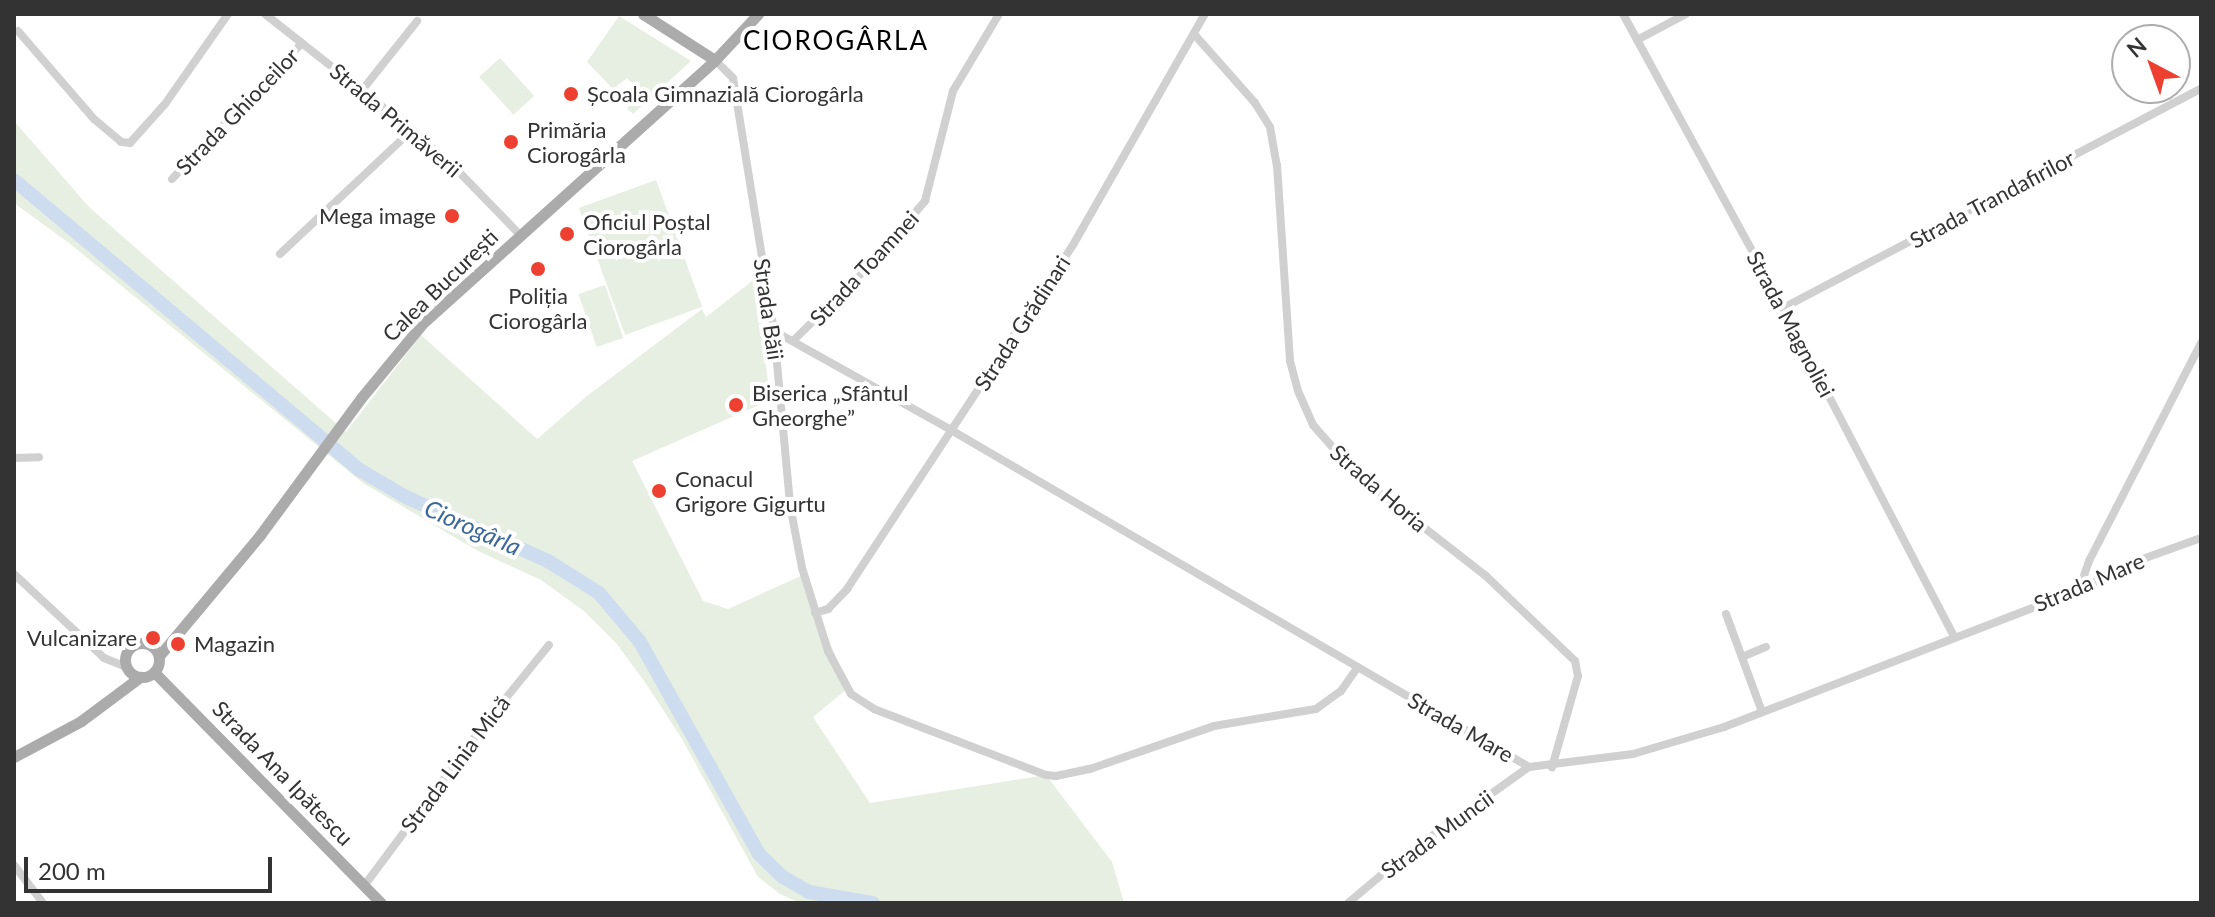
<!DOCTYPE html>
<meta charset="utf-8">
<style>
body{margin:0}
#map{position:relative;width:2215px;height:917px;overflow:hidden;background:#fff;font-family:Lato,sans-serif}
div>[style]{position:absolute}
.green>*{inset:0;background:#e6efe1;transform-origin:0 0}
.river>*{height:14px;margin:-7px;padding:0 7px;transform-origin:7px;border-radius:7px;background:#cdddef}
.minor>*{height:8px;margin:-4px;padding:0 4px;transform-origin:4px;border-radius:4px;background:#d0d0d0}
.major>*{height:11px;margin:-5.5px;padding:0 5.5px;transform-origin:5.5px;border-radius:5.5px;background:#ababab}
.major>.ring{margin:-5.5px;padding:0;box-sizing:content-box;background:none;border:11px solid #ababab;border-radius:50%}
.dots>*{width:22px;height:22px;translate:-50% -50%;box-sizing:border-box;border:4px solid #fff;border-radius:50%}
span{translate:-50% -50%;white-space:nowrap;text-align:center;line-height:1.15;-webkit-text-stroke:8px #fff;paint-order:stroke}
.poi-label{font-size:22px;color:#333}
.left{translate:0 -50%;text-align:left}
.right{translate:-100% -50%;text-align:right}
.street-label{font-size:22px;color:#333}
.water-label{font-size:24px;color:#3b679a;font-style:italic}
.quarter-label{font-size:26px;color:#000;letter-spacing:2px}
.frame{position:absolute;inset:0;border:16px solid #333;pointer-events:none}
.north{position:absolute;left:2111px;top:24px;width:80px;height:80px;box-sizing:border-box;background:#fff;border:2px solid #adadad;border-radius:50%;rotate:319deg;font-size:22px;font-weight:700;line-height:32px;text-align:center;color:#333}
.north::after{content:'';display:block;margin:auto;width:28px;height:36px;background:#ee4030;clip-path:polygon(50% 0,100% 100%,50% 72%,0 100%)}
.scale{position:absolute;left:24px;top:857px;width:248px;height:36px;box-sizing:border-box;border:4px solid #333;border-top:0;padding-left:10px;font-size:24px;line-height:28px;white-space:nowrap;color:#333;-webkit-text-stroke:6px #fff;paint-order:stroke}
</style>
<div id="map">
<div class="green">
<i style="clip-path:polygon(619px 16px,691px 61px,633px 114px,627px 108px,642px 94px,627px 78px,613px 89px,587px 62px)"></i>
<i style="left:500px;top:58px;width:51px;height:28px;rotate:48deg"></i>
<i style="clip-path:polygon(14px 121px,89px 207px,346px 432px,421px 335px,537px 439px,587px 396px,702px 309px,706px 317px,756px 278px,770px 400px,632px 461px,703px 601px,728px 609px,803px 575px,848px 688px,813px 717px,870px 803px,1046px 775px,1112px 862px,1124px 903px,800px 903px,780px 894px,758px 877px,682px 739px,647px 685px,616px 643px,584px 611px,541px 580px,478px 551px,363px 483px,69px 243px,14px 203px)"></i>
<i style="left:656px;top:180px;width:135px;height:82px;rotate:70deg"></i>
<i style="left:605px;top:285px;width:56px;height:28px;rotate:71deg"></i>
</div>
<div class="river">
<i style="left:14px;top:180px;width:449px;rotate:40deg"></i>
<i style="left:358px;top:469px;width:56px;rotate:30.3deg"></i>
<i style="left:406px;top:497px;width:156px;rotate:24.3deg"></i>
<i style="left:548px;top:561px;width:60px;rotate:32.1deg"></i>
<i style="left:599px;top:593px;width:64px;rotate:50.1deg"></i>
<i style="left:640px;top:642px;width:243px;rotate:60.7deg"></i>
<i style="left:759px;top:854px;width:33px;rotate:44deg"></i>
<i style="left:783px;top:877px;width:30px;rotate:30deg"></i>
<i style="left:809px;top:892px;width:65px;rotate:9.8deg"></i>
</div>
<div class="minor">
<i style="left:265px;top:14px;width:187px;rotate:38.3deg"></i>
<i style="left:412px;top:130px;width:64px;rotate:41.9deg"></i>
<i style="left:460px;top:173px;width:86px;rotate:45.9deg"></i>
<i style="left:1623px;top:14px;width:335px;rotate:61.4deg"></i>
<i style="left:1783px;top:308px;width:370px;rotate:62.5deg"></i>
<i style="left:18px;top:31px;width:116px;rotate:49.2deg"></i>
<i style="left:94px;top:119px;width:35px;rotate:40deg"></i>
<i style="left:121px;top:142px;width:9px;rotate:6deg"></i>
<i style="left:130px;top:143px;width:52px;rotate:-48.1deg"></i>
<i style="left:165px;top:104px;width:110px;rotate:-55deg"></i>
<i style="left:1194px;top:34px;width:92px;rotate:48.5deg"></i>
<i style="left:1255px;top:103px;width:28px;rotate:58deg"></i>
<i style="left:1270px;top:127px;width:39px;rotate:80deg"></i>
<i style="left:1277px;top:165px;width:196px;rotate:86.2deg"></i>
<i style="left:1290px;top:361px;width:31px;rotate:75deg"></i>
<i style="left:1298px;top:391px;width:37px;rotate:66deg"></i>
<i style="left:1313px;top:425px;width:68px;rotate:48.6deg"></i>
<i style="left:1358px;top:476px;width:162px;rotate:38deg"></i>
<i style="left:1486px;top:576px;width:123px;rotate:43.7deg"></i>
<i style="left:1575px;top:661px;width:15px;rotate:79deg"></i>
<i style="left:1578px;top:676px;width:95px;rotate:105.9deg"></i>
<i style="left:1637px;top:40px;width:55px;rotate:-28deg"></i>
<i style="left:715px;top:60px;width:25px;rotate:45deg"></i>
<i style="left:733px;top:78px;width:256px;rotate:80.8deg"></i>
<i style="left:774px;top:331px;width:175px;rotate:84.7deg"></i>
<i style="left:790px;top:505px;width:64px;rotate:79.2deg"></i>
<i style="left:802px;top:568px;width:87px;rotate:72.6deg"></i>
<i style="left:828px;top:651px;width:49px;rotate:61.9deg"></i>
<i style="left:851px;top:694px;width:27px;rotate:33deg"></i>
<i style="left:874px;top:709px;width:184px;rotate:21deg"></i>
<i style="left:1046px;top:775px;width:10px;rotate:6deg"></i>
<i style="left:1056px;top:776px;width:35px;rotate:-12deg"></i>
<i style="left:1090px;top:769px;width:131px;rotate:-19.1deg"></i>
<i style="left:1214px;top:726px;width:103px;rotate:-9.5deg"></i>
<i style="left:1316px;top:709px;width:31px;rotate:-36deg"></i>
<i style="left:1341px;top:691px;width:29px;rotate:-55deg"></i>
<i style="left:363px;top:89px;width:87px;rotate:-51.5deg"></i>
<i style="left:172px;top:179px;width:188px;rotate:-46.3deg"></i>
<i style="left:280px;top:254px;width:181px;rotate:-43.2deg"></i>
<i style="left:1783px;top:308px;width:472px;rotate:-27.7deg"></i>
<i style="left:774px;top:331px;width:203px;rotate:29.2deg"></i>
<i style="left:951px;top:430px;width:669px;rotate:30.24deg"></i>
<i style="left:1529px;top:767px;width:105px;rotate:-7.1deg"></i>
<i style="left:1633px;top:754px;width:95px;rotate:-16.5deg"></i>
<i style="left:1724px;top:727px;width:381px;rotate:-21.1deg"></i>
<i style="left:2079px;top:590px;width:65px;rotate:-26.6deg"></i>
<i style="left:2137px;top:561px;width:68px;rotate:-19.8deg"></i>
<i style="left:793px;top:341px;width:118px;rotate:-44.7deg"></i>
<i style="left:877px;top:258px;width:75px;rotate:-49.9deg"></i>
<i style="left:925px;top:201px;width:114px;rotate:-75.7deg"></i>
<i style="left:953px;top:91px;width:90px;rotate:-59.1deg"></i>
<i style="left:14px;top:458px;width:25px;rotate:-2deg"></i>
<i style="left:14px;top:574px;width:123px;rotate:43deg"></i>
<i style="left:104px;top:658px;width:24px;rotate:22deg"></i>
<i style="left:2079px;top:590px;width:31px;rotate:-71deg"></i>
<i style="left:2089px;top:561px;width:245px;rotate:-62.8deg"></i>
<i style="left:815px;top:613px;width:14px;rotate:-17deg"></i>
<i style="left:828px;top:609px;width:28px;rotate:-46deg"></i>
<i style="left:847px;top:589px;width:412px;rotate:-56.7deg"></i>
<i style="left:1073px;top:245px;width:266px;rotate:-60.3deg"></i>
<i style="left:1726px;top:614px;width:104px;rotate:69.8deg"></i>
<i style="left:1742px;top:657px;width:26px;rotate:-23deg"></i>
<i style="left:14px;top:865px;width:48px;rotate:52.7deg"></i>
<i style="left:364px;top:886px;width:201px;rotate:-53.3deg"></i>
<i style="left:484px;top:725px;width:103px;rotate:-50.9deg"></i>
<i style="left:1348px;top:903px;width:73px;rotate:-40deg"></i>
<i style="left:1404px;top:856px;width:153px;rotate:-35.5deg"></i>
</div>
<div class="major">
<i style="left:643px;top:14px;width:85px;rotate:32.6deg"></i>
<i class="ring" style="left:125px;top:643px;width:23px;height:23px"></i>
<i style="left:159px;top:656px;width:158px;rotate:-50.1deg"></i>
<i style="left:260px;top:535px;width:170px;rotate:-53.6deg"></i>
<i style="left:361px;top:398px;width:96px;rotate:-50.5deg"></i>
<i style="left:422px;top:324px;width:394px;rotate:-42deg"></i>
<i style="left:715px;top:60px;width:63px;rotate:-46.9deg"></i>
<i style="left:154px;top:672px;width:324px;rotate:45.5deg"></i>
<i style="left:14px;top:757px;width:76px;rotate:-28.2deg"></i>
<i style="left:81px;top:721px;width:74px;rotate:-36.7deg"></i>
</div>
<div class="dots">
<i style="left:571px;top:94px;background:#ee4030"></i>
<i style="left:511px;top:142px;background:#ee4030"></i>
<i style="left:452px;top:216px;background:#ee4030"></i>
<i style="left:567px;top:234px;background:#ee4030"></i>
<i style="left:538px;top:269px;background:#ee4030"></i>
<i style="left:736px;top:405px;background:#ee4030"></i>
<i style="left:659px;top:491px;background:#ee4030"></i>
<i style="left:153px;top:638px;background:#ee4030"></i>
<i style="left:178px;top:644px;background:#ee4030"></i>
</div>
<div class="poi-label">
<span class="left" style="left:587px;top:94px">Școala Gimnazială Ciorogârla</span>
<span class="left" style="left:527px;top:142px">Primăria<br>Ciorogârla</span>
<span class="right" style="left:436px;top:216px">Mega image</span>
<span class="left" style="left:583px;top:234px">Oficiul Poștal<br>Ciorogârla</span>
<span style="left:538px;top:308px">Poliția<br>Ciorogârla</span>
<span class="left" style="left:752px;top:405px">Biserica „Sfântul<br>Gheorghe”</span>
<span class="left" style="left:675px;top:491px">Conacul<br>Grigore Gigurtu</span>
<span class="right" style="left:137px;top:638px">Vulcanizare</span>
<span class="left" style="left:194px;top:644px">Magazin</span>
</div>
<div class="street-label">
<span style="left:237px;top:111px;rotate:-46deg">Strada Ghioceilor</span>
<span style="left:396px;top:120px;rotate:40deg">Strada Primăverii</span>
<span style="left:1992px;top:199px;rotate:-28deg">Strada Trandafirilor</span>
<span style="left:864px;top:268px;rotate:-47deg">Strada Toamnei</span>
<span style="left:440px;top:285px;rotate:-44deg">Calea București</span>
<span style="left:769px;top:309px;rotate:82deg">Strada Băii</span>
<span style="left:1022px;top:323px;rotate:-57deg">Strada Grădinari</span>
<span style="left:1791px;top:324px;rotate:62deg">Strada Magnoliei</span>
<span style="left:1379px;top:488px;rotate:41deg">Strada Horia</span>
<span style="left:2089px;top:582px;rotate:-23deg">Strada Mare</span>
<span style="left:1461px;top:727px;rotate:30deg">Strada Mare</span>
<span style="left:455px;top:764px;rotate:-53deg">Strada Linia Mică</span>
<span style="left:283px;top:773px;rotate:46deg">Strada Ana Ipătescu</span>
<span style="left:1437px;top:834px;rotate:-36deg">Strada Muncii</span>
</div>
<div class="water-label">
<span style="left:473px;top:527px;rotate:24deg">Ciorogârla</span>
</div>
<div class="quarter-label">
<span style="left:836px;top:41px">CIOROGÂRLA</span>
</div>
<div class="frame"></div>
<div class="north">N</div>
<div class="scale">200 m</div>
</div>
